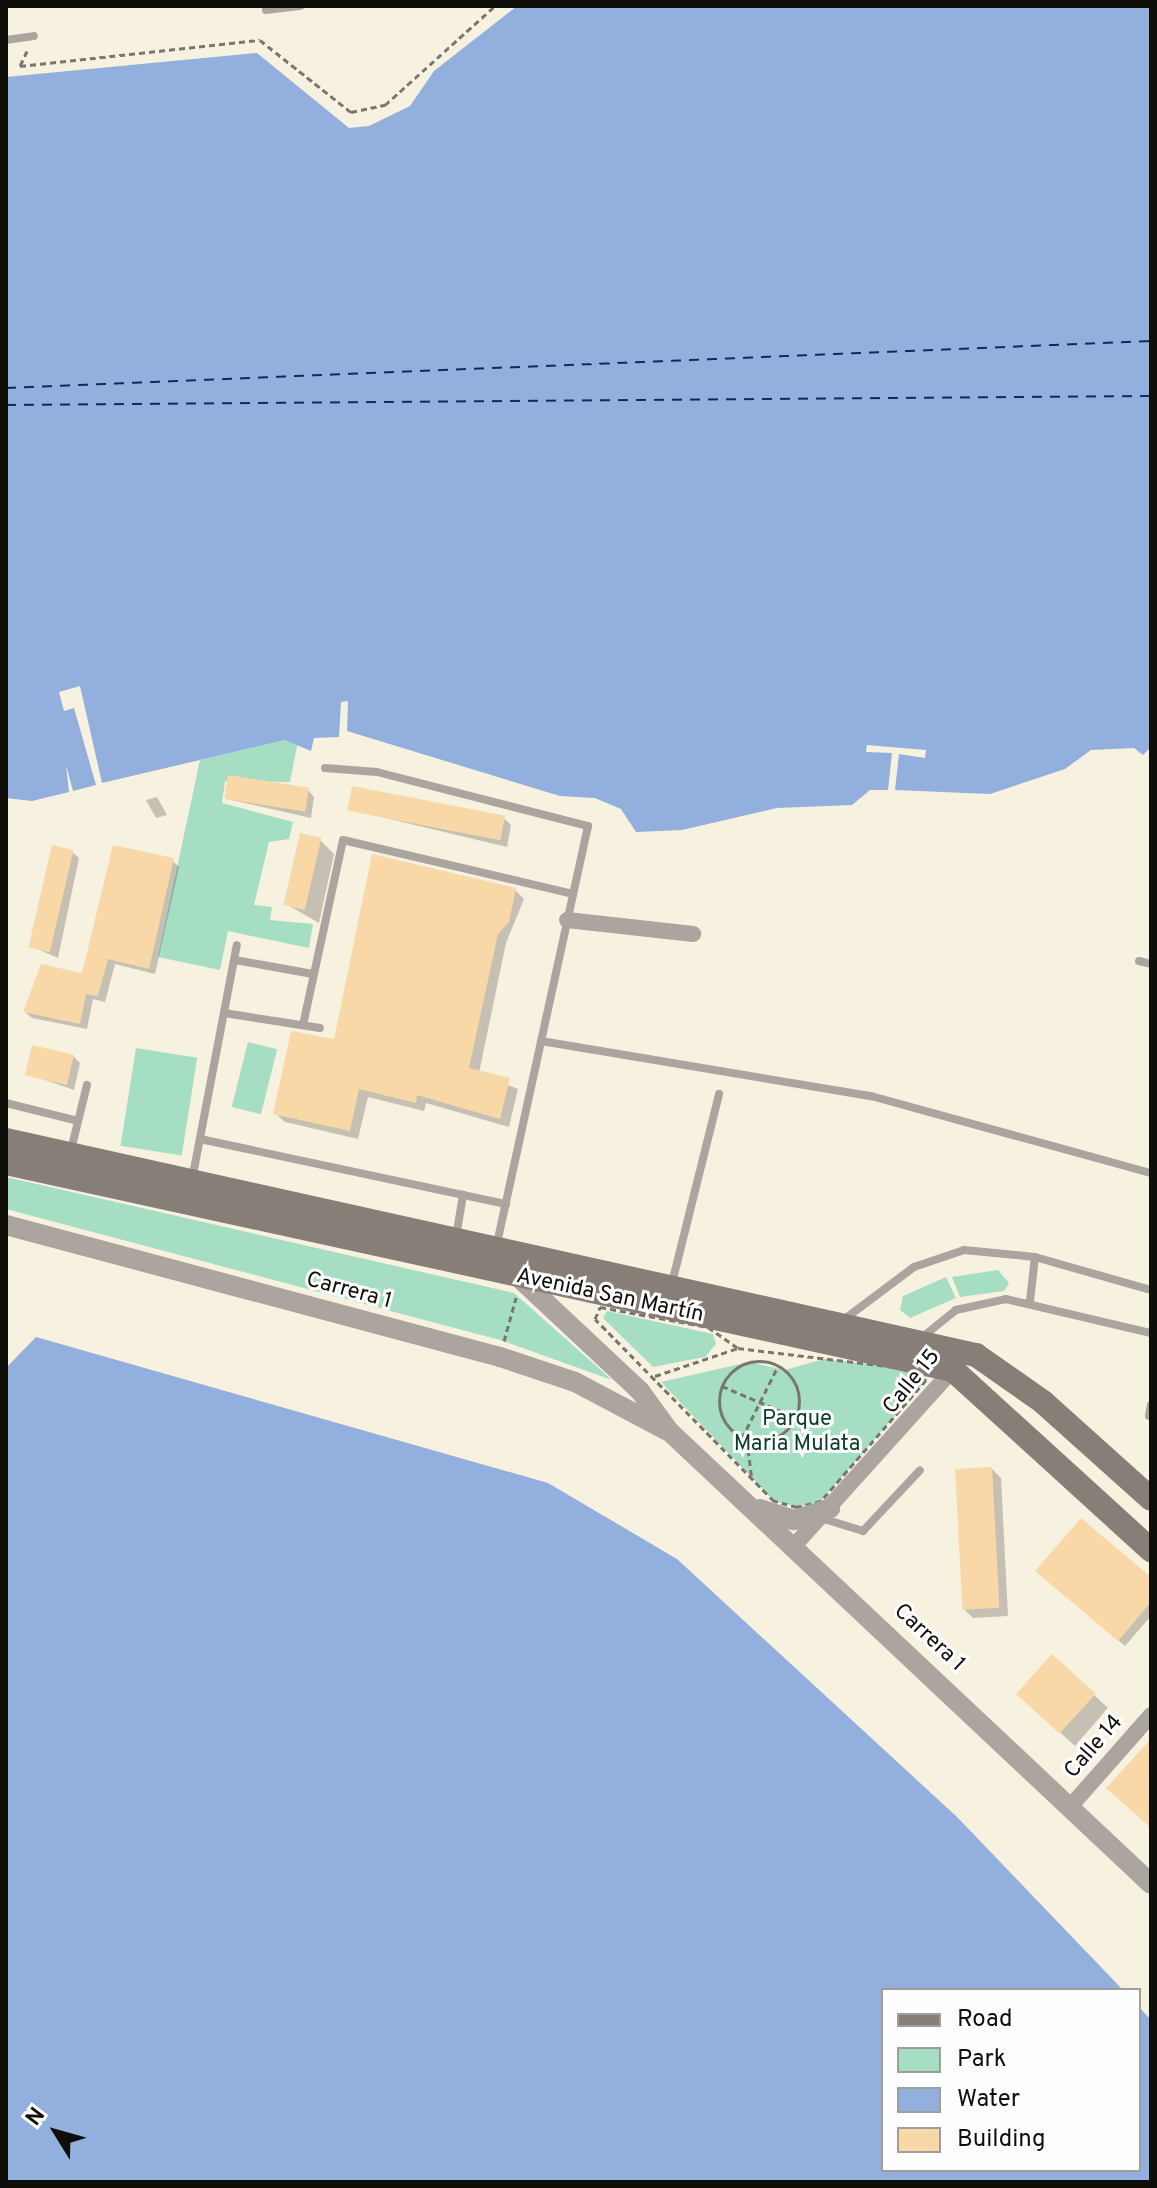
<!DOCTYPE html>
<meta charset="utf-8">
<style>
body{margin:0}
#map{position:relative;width:1157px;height:2188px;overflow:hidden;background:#f7f1e0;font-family:Overpass,sans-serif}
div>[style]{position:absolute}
.green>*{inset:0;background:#a5dec2;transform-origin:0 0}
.water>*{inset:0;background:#92afdd}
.shadow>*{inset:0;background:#0003}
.ferry>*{height:2px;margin-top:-1px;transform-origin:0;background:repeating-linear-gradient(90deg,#082c62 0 10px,transparent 0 18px)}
.building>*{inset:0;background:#f8d8a7;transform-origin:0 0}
.path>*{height:3px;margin-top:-1.5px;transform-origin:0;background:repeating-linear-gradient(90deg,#7a766b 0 6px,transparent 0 10px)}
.path>.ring{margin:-1.5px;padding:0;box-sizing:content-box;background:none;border:3px solid #7a766b;border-radius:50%}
.service>*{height:8px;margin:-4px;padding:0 4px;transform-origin:4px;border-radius:4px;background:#aba49f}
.minor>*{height:16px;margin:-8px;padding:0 8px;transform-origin:8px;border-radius:8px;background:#aba49f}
.tertiary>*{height:20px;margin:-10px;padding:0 10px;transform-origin:10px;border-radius:10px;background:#aba49f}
.secondary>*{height:24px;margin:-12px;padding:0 12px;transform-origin:12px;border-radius:12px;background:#887e78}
span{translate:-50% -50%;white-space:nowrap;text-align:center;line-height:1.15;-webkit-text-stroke:6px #fefefe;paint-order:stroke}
.street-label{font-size:22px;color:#100e08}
.park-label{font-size:22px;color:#0b3d2a}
.frame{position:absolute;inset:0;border:8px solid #100e08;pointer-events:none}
.legend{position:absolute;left:881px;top:1988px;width:260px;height:184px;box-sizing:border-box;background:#fefefe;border:2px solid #9f9e9c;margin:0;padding:10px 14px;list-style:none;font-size:24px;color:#100e08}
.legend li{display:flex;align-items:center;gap:16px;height:40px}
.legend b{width:40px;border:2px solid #9f9e9c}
.north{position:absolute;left:16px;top:2092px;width:80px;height:80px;-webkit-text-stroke:6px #fefefe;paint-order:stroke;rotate:307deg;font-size:22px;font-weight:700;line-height:32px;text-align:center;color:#100e08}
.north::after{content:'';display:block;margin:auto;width:28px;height:36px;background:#100e08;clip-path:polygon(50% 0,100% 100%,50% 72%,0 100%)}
</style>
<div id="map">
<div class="green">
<i style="clip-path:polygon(285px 740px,298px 741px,290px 782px,225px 781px,222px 803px,293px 822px,289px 839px,269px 842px,254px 905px,272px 907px,270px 920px,313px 924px,309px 948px,228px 931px,220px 970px,158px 957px,200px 760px)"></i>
<i style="left:248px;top:1042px;width:30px;height:67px;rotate:14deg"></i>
<i style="left:136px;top:1048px;width:62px;height:99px;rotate:9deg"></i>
<i style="clip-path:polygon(6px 1177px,514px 1293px,612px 1380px,500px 1340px,6px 1209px)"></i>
<i style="clip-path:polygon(998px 1270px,1009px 1283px,1004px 1291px,960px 1297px,952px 1277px)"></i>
<i style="clip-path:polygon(946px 1277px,956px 1298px,910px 1318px,900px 1310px,903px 1296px)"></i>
<i style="clip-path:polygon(607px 1311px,713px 1334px,716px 1344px,705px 1357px,653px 1367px,603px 1318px)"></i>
<i style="clip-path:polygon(824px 1359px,921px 1370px,926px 1380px,821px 1501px,797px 1507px,774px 1501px,661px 1382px,749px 1362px,785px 1370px)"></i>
</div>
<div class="water">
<i style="clip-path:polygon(517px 6px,1151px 6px,1151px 747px,1143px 755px,1134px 748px,1091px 750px,1065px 769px,990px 794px,895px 790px,899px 754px,925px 758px,926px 750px,867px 745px,866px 752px,892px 753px,888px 790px,870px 790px,852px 805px,777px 808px,682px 830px,636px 832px,621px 809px,595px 798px,560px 796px,347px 731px,348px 701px,341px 702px,339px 737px,314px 738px,311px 751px,285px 740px,102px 783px,80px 686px,59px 692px,64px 711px,74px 708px,96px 785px,73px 791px,66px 765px,69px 792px,32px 801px,6px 798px,6px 77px,257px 53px,349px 128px,369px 126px,410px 106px,434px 71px)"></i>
<i style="clip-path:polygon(36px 1337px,548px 1483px,677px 1559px,957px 1817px,1123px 1990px,883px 1990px,883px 2170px,1139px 2170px,1139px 2007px,1151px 2020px,1151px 2182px,6px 2182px,6px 1368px)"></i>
</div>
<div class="shadow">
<i style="clip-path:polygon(308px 790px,314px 797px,311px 818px,227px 799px)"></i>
<i style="clip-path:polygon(157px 797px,167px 815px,156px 818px,146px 800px)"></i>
<i style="clip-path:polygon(348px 809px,504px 818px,511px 825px,507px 847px)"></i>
<i style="clip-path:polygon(320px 840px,334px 854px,319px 923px,286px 904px)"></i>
<i style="clip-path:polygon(72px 852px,79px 858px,58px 958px,33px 947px)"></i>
<i style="clip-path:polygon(172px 860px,179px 867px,155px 974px,115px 964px,105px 1002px,93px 999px,87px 1029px,32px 1018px,25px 1012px,83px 975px)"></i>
<i style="clip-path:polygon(515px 890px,524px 899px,506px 943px,479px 1073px,518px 1089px,509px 1127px,426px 1103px,424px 1111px,368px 1097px,358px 1139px,285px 1122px,275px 1113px,336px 1041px)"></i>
<i style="clip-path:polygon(73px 1056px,80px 1063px,74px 1090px,28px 1074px)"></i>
<i style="clip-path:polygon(992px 1469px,1001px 1478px,1008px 1616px,973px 1618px,964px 1609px)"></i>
<i style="clip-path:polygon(1045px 1577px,1151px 1580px,1151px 1616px,1125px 1646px)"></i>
<i style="clip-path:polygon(1053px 1657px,1108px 1708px,1075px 1746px,1033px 1708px)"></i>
</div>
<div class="ferry">
<i style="left:6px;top:388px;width:1146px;rotate:-2.35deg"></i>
<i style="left:6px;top:405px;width:1145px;rotate:-0.45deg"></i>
</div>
<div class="building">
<i style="left:228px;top:775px;width:82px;height:24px;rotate:9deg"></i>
<i style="left:352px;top:786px;width:156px;height:25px;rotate:11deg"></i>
<i style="left:300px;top:833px;width:22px;height:74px;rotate:13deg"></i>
<i style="left:52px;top:845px;width:22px;height:105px;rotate:13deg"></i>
<i style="clip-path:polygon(113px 845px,174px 858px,149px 969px,108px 959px,98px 996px,86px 994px,80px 1024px,23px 1012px,41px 964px,82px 973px)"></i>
<i style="clip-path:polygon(372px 854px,516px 888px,509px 922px,498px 934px,469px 1068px,510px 1078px,500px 1119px,417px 1095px,416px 1103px,359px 1089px,350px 1131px,273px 1114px,291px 1031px,334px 1039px)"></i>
<i style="left:32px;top:1045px;width:43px;height:31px;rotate:13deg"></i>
<i style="left:992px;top:1467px;width:141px;height:37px;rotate:87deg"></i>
<i style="clip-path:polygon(1081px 1518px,1151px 1577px,1151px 1602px,1118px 1641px,1035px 1571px)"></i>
<i style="left:1052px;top:1654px;width:59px;height:54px;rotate:42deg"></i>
<i style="clip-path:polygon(1151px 1739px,1151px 1828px,1106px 1788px)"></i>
</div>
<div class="path">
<i style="left:27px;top:51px;width:17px;rotate:115deg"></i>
<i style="left:20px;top:66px;width:241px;rotate:-6.2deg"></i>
<i style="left:260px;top:40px;width:116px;rotate:38.4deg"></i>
<i style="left:351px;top:112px;width:35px;rotate:-12deg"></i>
<i style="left:385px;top:105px;width:148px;rotate:-42deg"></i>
<i style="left:600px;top:1307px;width:110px;rotate:10.5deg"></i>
<i style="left:708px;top:1327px;width:37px;rotate:35deg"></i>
<i style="left:738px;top:1348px;width:184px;rotate:6.9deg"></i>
<i style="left:921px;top:1370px;width:11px;rotate:63deg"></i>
<i style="left:926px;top:1380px;width:160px;rotate:131deg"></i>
<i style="left:821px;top:1501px;width:25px;rotate:166deg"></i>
<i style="left:797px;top:1507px;width:24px;rotate:-165deg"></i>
<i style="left:774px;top:1501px;width:255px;rotate:-134.5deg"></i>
<i style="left:595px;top:1319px;width:13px;rotate:-67deg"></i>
<i style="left:504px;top:1341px;width:45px;rotate:-74.4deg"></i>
<i class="ring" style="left:719px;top:1361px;width:77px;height:77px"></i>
<i style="left:655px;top:1376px;width:88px;rotate:-18.6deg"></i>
<i style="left:722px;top:1386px;width:79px;rotate:23deg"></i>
<i style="left:742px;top:1438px;width:80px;rotate:-63.4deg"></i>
<i style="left:747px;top:1440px;width:38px;rotate:83deg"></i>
</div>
<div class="service">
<i style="left:266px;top:10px;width:35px;rotate:-7deg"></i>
<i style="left:6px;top:40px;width:28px;rotate:-8deg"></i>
<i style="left:325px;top:768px;width:52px;rotate:4.4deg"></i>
<i style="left:377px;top:772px;width:218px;rotate:14.4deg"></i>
<i style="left:588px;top:826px;width:429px;rotate:102.3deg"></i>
<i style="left:235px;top:960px;width:79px;rotate:10.2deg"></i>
<i style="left:1139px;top:961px;width:12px;rotate:14deg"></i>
<i style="left:224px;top:1013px;width:97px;rotate:8.9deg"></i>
<i style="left:303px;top:1025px;width:189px;rotate:-77.8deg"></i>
<i style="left:343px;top:840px;width:236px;rotate:13.2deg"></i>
<i style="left:541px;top:1041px;width:335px;rotate:9.5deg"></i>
<i style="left:871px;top:1096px;width:290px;rotate:15.4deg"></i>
<i style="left:6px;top:1103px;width:74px;rotate:14deg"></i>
<i style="left:200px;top:1139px;width:313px;rotate:12deg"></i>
<i style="left:71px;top:1150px;width:67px;rotate:-76.2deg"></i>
<i style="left:192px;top:1180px;width:239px;rotate:-79.2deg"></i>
<i style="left:456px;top:1237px;width:43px;rotate:-80.5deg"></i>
<i style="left:672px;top:1283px;width:195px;rotate:-76deg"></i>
<i style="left:1030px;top:1301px;width:44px;rotate:-83.5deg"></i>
<i style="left:842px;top:1321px;width:90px;rotate:-36.9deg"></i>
<i style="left:914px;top:1267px;width:53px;rotate:-18.8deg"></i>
<i style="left:964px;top:1250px;width:71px;rotate:5.6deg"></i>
<i style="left:1035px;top:1257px;width:121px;rotate:15.9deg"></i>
<i style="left:920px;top:1339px;width:46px;rotate:-38.9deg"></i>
<i style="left:956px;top:1310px;width:51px;rotate:-12.4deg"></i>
<i style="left:1006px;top:1299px;width:149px;rotate:13.2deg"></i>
<i style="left:1149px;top:1416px;width:11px;rotate:-80deg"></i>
<i style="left:821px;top:1518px;width:44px;rotate:17.2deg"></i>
<i style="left:863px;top:1531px;width:83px;rotate:-46.9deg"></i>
</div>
<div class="minor">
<i style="left:567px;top:920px;width:127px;rotate:6.3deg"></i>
<i style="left:794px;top:1546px;width:246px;rotate:-48deg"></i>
<i style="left:1069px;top:1808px;width:124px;rotate:-48.6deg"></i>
</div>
<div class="tertiary">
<i style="left:6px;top:1225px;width:511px;rotate:14.96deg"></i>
<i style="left:500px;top:1357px;width:79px;rotate:18.4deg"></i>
<i style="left:575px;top:1382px;width:103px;rotate:27.8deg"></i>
<i style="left:514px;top:1273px;width:173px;rotate:43.1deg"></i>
<i style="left:640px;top:1391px;width:49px;rotate:54.1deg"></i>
<i style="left:669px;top:1431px;width:661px;rotate:43.22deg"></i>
<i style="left:760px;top:1509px;width:36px;rotate:18deg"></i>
<i style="left:794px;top:1520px;width:38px;rotate:-18deg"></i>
</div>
<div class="secondary">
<i style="left:6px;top:1140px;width:994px;rotate:12.5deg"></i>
<i style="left:976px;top:1355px;width:82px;rotate:35deg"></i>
<i style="left:1043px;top:1402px;width:145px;rotate:41.9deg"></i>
<i style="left:6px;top:1163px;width:969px;rotate:12.33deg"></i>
<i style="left:953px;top:1370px;width:268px;rotate:42.3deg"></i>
</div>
<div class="street-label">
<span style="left:349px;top:1291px;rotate:15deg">Carrera 1</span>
<span style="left:610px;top:1296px;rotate:12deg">Avenida San Martín</span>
<span style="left:912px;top:1382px;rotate:-51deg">Calle 15</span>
<span style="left:929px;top:1638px;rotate:43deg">Carrera 1</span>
<span style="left:1094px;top:1747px;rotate:-49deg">Calle 14</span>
</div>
<div class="park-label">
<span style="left:797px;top:1432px">Parque<br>Maria Mulata</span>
</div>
<div class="frame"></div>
<ul class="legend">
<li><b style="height:10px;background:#887e78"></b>Road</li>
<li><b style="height:22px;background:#a5dec2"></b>Park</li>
<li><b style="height:22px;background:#92afdd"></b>Water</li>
<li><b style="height:22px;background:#f8d8a7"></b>Building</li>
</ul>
<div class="north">N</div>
</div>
